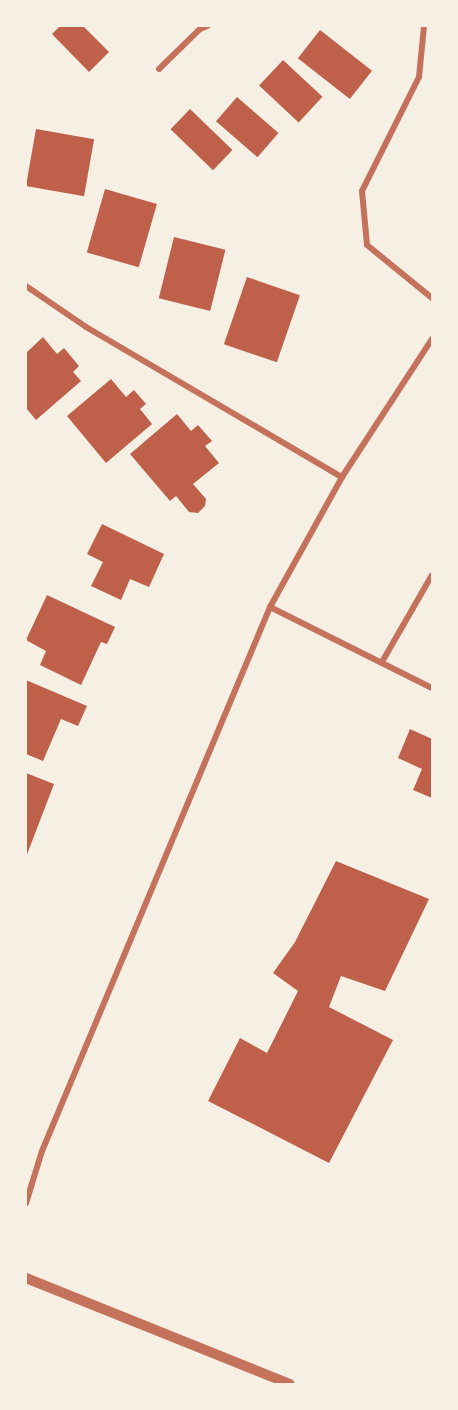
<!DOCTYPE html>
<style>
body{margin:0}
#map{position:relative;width:458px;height:1410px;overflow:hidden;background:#f6efe4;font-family:Karla,sans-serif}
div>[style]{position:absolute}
.building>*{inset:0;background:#bf614a;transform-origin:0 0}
.minor>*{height:6px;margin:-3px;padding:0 3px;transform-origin:3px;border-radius:3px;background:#c5725c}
.tertiary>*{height:10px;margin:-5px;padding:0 5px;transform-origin:5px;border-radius:5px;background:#c5725c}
span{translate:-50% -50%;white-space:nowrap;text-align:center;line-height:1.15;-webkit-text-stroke:6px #f6efe4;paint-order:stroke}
.frame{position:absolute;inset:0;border:27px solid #f6efe4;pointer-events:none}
</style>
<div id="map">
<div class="building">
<i style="clip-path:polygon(60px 26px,83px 26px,109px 52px,89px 72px,52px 34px)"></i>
<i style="left:320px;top:30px;width:66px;height:36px;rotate:38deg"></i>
<i style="left:283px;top:60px;width:54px;height:35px;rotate:43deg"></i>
<i style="left:237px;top:97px;width:55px;height:32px;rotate:41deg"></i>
<i style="left:190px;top:109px;width:59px;height:28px;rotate:44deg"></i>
<i style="left:36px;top:129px;width:59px;height:58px;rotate:10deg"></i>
<i style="left:105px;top:189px;width:54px;height:66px;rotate:16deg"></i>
<i style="left:174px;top:237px;width:53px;height:63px;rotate:14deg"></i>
<i style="left:247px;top:277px;width:56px;height:71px;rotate:19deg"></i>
<i style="clip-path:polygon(43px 337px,57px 354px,64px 348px,79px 366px,73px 372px,81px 381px,36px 420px,26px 408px,26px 353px)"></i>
<i style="clip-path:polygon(111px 379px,126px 397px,134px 390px,146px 404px,140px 409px,152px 424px,106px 463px,67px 416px)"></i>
<i style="clip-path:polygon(177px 414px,191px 431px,198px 425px,212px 441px,205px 446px,219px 463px,193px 484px,206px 499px,205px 506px,198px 513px,189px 512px,176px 496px,170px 501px,130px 454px)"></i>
<i style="clip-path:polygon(102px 524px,164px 554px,149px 587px,130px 579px,121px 600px,91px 586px,103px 562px,87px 554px)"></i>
<i style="clip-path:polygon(47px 595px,115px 627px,107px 644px,101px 642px,81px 685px,40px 665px,46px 651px,26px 640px)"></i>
<i style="clip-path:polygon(26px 680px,87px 706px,78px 726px,61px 719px,43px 761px,26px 754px)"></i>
<i style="clip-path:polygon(410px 729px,432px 739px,432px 798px,413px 790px,422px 769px,398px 758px)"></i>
<i style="clip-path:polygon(26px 773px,54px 784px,26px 857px)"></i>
<i style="clip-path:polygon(336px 861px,429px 899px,385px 991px,341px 976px,329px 1007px,393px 1040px,329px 1163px,208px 1101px,240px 1038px,267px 1053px,298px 991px,273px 973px,295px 942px)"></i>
</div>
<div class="minor">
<i style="left:424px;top:26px;width:51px;rotate:95.6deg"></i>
<i style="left:419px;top:77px;width:127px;rotate:116.6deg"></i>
<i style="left:362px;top:191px;width:54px;rotate:84.7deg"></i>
<i style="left:367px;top:245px;width:84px;rotate:39.2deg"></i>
<i style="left:159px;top:69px;width:57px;rotate:-44.3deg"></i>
<i style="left:200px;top:29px;width:8px;rotate:-23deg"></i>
<i style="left:26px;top:286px;width:73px;rotate:34.3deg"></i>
<i style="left:86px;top:327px;width:297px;rotate:30.4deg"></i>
<i style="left:270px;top:607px;width:181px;rotate:26.6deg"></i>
<i style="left:382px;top:662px;width:100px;rotate:-60.1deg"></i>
<i style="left:26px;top:1203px;width:54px;rotate:-72.9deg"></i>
<i style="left:42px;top:1151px;width:590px;rotate:-67.26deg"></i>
<i style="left:270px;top:607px;width:149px;rotate:-61deg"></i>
<i style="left:342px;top:477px;width:165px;rotate:-56.9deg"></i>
</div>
<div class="tertiary">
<i style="left:26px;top:1278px;width:284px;rotate:21.9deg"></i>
</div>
<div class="frame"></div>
</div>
